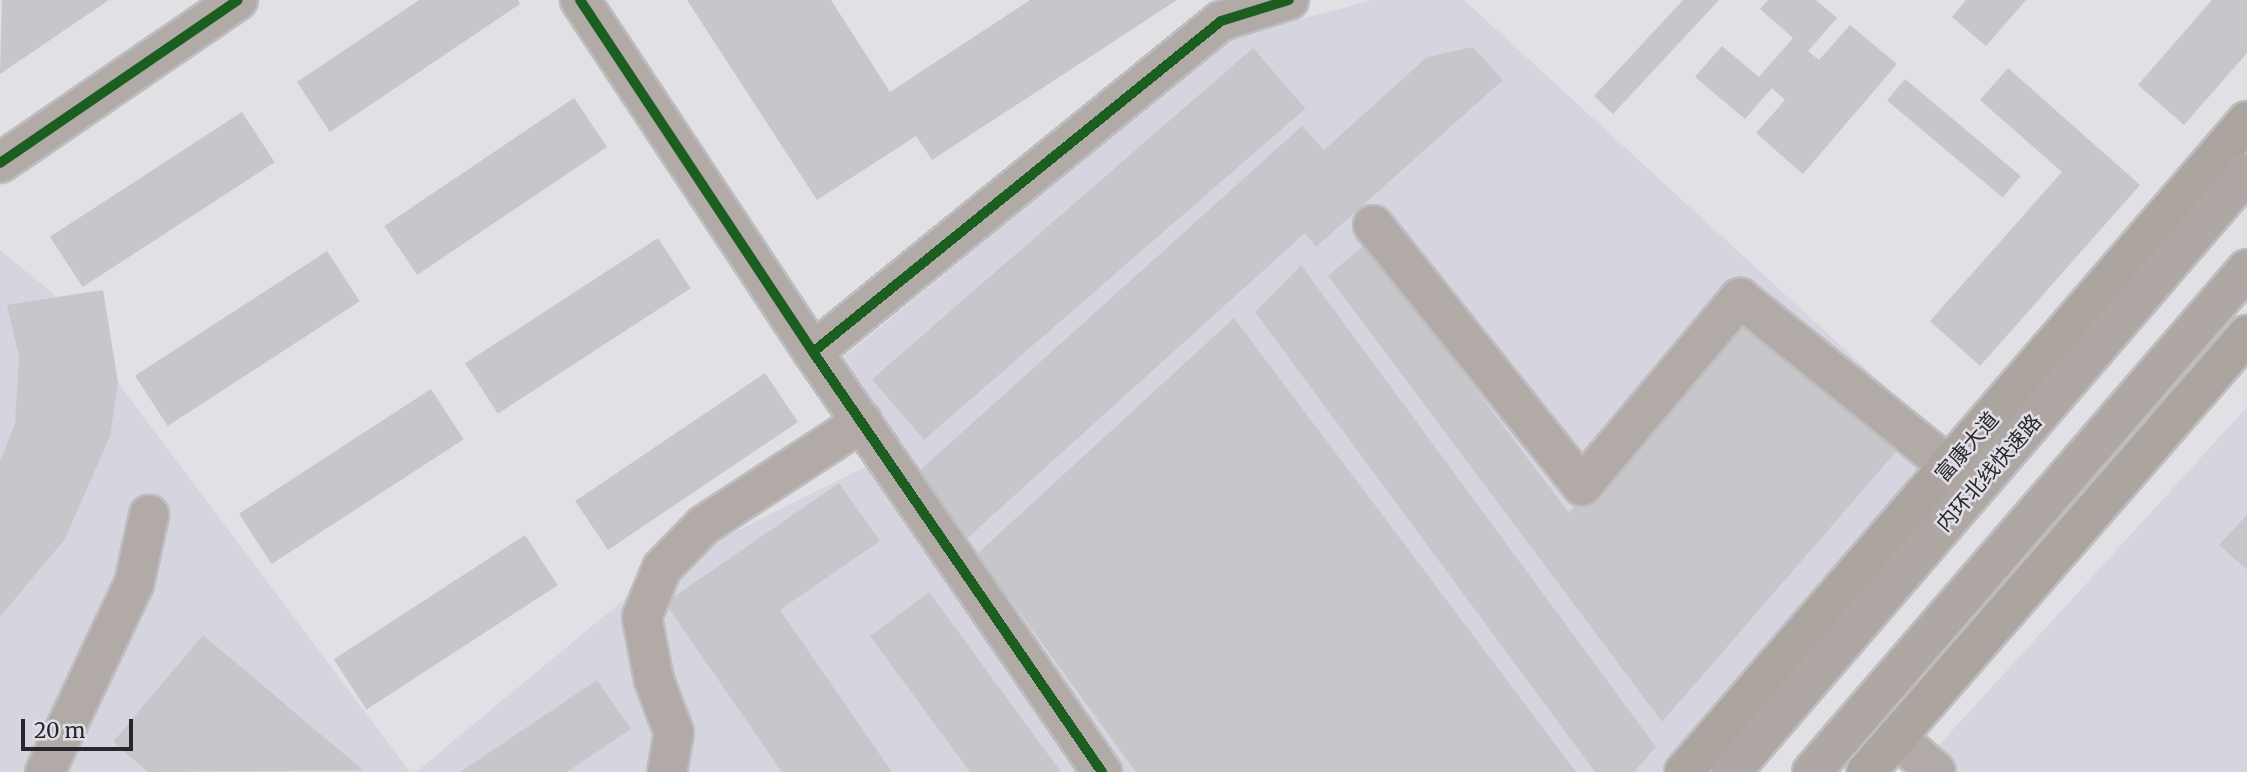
<!DOCTYPE html>
<meta charset="utf-8">
<style>
body{margin:0}
#map{position:relative;width:2247px;height:772px;overflow:hidden;background:#e1e0e5;font-family:Merriweather,"Noto Sans SC",serif}
div>[style]{position:absolute}
.built>*{inset:0;background:#d6d4df}
.building>*{inset:0;background:#c7c7cb;transform-origin:0 0}
.roads{filter:drop-shadow(2px 0 #bdbcbf) drop-shadow(-2px 0 #bdbcbf) drop-shadow(0 2px #bdbcbf) drop-shadow(0 -2px #bdbcbf)}
.minor>*{height:38px;margin:-19px;padding:0 19px;transform-origin:19px;border-radius:19px;background:#b2aaa6}
.major>*{height:38px;margin:-19px;padding:0 19px;transform-origin:19px;border-radius:19px;background:#aca49e}
.highway>*{height:38px;margin:-19px;padding:0 19px;transform-origin:19px;border-radius:19px;background:#afa7a3}
.cycleway>*{height:10px;margin:-5px;padding:0 5px;transform-origin:5px;border-radius:5px;background:#1b5e20}
span{translate:-50% -50%;white-space:nowrap;text-align:center;line-height:1.15;-webkit-text-stroke:5px #e0dee7;paint-order:stroke}
.street-label{font-size:21px;color:#28272a}
.scale{position:absolute;left:21px;top:719px;width:112px;height:32px;box-sizing:border-box;border:4px solid #28272a;border-top:0;padding-left:9px;font-size:21px;line-height:24px;white-space:nowrap;color:#28272a;-webkit-text-stroke:5px #e0dee7;paint-order:stroke}
</style>
<div id="map">
<div class="built">
<i style="clip-path:polygon(1373px 0,1464px 0,1947px 443px,1672px 772px,416px 772px,662px 568px,885px 457px,827px 371px,1231px 38px)"></i>
<i style="clip-path:polygon(0 250px,57px 297px,103px 290px,118px 383px,410px 772px,0 772px)"></i>
<i style="clip-path:polygon(2247px 407px,2247px 772px,1947px 772px,1929px 756px)"></i>
</div>
<div class="building">
<i style="clip-path:polygon(2px 0,109px 0,0 74px)"></i>
<i style="clip-path:polygon(419px 0,518px 0,520px 4px,330px 132px,297px 82px)"></i>
<i style="clip-path:polygon(687px 0,831px 0,890px 92px,1030px 0,1177px 0,932px 160px,916px 136px,817px 200px)"></i>
<i style="clip-path:polygon(1683px 0,1719px 0,1613px 114px,1594px 96px)"></i>
<i style="clip-path:polygon(1768px 0,1816px 0,1837px 18px,1808px 51px,1819px 60px,1850px 25px,1897px 64px,1803px 174px,1756px 133px,1785px 100px,1772px 88px,1745px 119px,1695px 77px,1722px 46px,1759px 77px,1793px 38px,1760px 9px)"></i>
<i style="clip-path:polygon(1966px 0,2026px 0,1986px 46px,1952px 17px)"></i>
<i style="clip-path:polygon(2212px 0,2247px 0,2247px 53px,2184px 125px,2138px 85px)"></i>
<i style="clip-path:polygon(1473px 47px,1503px 80px,1316px 247px,1305px 233px,963px 542px,908px 481px,1302px 126px,1324px 150px,1427px 57px)"></i>
<i style="left:1253px;top:48px;width:80px;height:505px;rotate:49deg"></i>
<i style="clip-path:polygon(2008px 68px,2140px 185px,1980px 366px,1930px 321px,2062px 172px,1980px 100px)"></i>
<i style="left:1905px;top:79px;width:151px;height:28px;rotate:40deg"></i>
<i style="left:574px;top:98px;width:59px;height:229px;rotate:56deg"></i>
<i style="left:242px;top:112px;width:60px;height:229px;rotate:57deg"></i>
<i style="left:658px;top:238px;width:60px;height:230px;rotate:57deg"></i>
<i style="clip-path:polygon(1366px 243px,1569px 513px,1742px 311px,1901px 446px,1662px 722px,1328px 276px)"></i>
<i style="left:327px;top:251px;width:60px;height:229px;rotate:57deg"></i>
<i style="clip-path:polygon(1301px 265px,1656px 747px,1634px 772px,1595px 772px,1255px 312px)"></i>
<i style="clip-path:polygon(103px 290px,118px 383px,110px 436px,65px 539px,0 617px,0 461px,15px 424px,19px 357px,7px 305px)"></i>
<i style="clip-path:polygon(1234px 318px,1576px 772px,1136px 772px,977px 554px)"></i>
<i style="left:765px;top:373px;width:59px;height:229px;rotate:56deg"></i>
<i style="left:431px;top:389px;width:60px;height:229px;rotate:57deg"></i>
<i style="clip-path:polygon(839px 483px,880px 541px,780px 610px,892px 772px,782px 772px,665px 603px)"></i>
<i style="clip-path:polygon(2247px 515px,2247px 570px,2219px 545px)"></i>
<i style="left:525px;top:535px;width:60px;height:228px;rotate:57deg"></i>
<i style="clip-path:polygon(929px 592px,1061px 772px,970px 772px,870px 636px)"></i>
<i style="clip-path:polygon(203px 635px,363px 770px,148px 772px,113px 742px)"></i>
<i style="clip-path:polygon(597px 680px,631px 729px,567px 772px,460px 772px)"></i>
</div>
<div class="roads">
<div class="minor">
<i style="left:580px;top:0;width:422px;rotate:56.5deg"></i>
<i style="left:813px;top:352px;width:510px;rotate:55.47deg"></i>
<i style="left:0;top:163px;width:288px;rotate:-34.4deg"></i>
<i style="left:1373px;top:225px;width:334px;rotate:51.3deg"></i>
<i style="left:1582px;top:486px;width:246px;rotate:-50deg"></i>
<i style="left:1740px;top:298px;width:270px;rotate:38.8deg"></i>
<i style="left:813px;top:352px;width:525px;rotate:-39.05deg"></i>
<i style="left:1221px;top:21px;width:71px;rotate:-17.2deg"></i>
<i style="left:1896px;top:737px;width:53px;rotate:41.2deg"></i>
<i style="left:45px;top:772px;width:208px;rotate:-64.7deg"></i>
<i style="left:134px;top:584px;width:71px;rotate:-77.7deg"></i>
<i style="left:667px;top:772px;width:40px;rotate:-80deg"></i>
<i style="left:674px;top:733px;width:57px;rotate:-110.7deg"></i>
<i style="left:654px;top:680px;width:64px;rotate:-100.8deg"></i>
<i style="left:642px;top:617px;width:53px;rotate:-67.8deg"></i>
<i style="left:662px;top:568px;width:60px;rotate:-45.7deg"></i>
<i style="left:704px;top:525px;width:189px;rotate:-33.1deg"></i>
</div>
<div class="major">
<i style="left:1684px;top:772px;width:861px;rotate:-49.15deg"></i>
<i style="left:1866px;top:772px;width:580px;rotate:-48.92deg"></i>
</div>
<div class="highway">
<i style="left:1731px;top:772px;width:791px;rotate:-49.26deg"></i>
<i style="left:1812px;top:772px;width:665px;rotate:-49.15deg"></i>
</div>
</div>
<div class="cycleway">
<i style="left:580px;top:0;width:422px;rotate:56.5deg"></i>
<i style="left:813px;top:352px;width:510px;rotate:55.47deg"></i>
<i style="left:0;top:163px;width:288px;rotate:-34.4deg"></i>
<i style="left:813px;top:352px;width:525px;rotate:-39.05deg"></i>
<i style="left:1221px;top:21px;width:71px;rotate:-17.2deg"></i>
</div>
<div class="street-label">
<span style="left:1967px;top:447px;rotate:-49deg">富康大道</span>
<span style="left:1989px;top:473px;rotate:-49deg">内环北线快速路</span>
</div>
<div class="scale">20 m</div>
</div>
